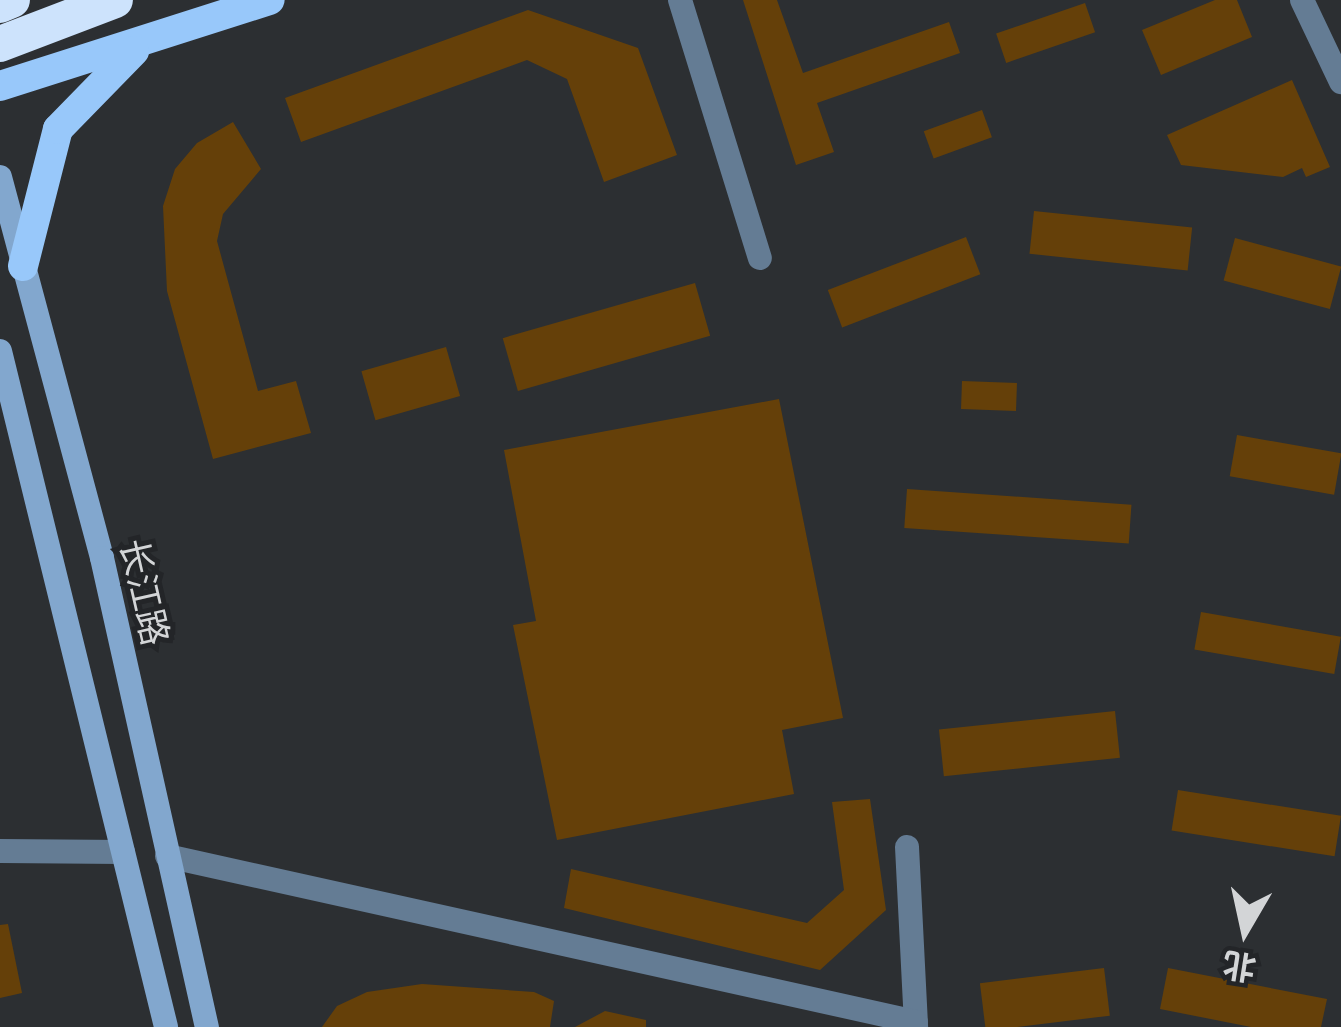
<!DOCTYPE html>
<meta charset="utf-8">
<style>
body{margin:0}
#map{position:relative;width:1341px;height:1027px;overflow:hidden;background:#2c2f32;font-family:"Open Sans","Noto Sans SC",sans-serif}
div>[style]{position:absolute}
.building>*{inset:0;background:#654009;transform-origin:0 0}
.street>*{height:24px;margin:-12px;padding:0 12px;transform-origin:12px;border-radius:12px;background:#647c94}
.secondary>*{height:24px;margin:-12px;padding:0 12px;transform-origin:12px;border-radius:12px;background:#82a7ce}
.primary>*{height:30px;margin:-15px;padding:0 15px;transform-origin:15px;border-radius:15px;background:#98c8fa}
.highway>*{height:36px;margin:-18px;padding:0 18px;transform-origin:18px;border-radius:18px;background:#cde3fc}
span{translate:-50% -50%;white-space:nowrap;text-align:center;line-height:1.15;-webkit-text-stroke:10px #232528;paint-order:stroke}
.street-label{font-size:36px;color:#d3d5d7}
.north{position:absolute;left:1185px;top:871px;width:120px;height:120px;-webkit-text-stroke:9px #232528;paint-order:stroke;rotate:189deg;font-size:33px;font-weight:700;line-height:48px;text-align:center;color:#d3d5d7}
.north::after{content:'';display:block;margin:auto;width:42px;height:54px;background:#d3d5d7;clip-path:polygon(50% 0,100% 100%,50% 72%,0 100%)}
</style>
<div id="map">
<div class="building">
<i style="clip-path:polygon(743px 0,777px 0,803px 73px,949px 22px,960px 53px,817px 103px,834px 152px,796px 165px)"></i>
<i style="clip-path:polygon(1215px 0,1237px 0,1252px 37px,1161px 75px,1142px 30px)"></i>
<i style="left:1085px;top:3px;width:31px;height:94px;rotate:71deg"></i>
<i style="clip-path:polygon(528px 10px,638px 48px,677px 155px,604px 182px,567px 79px,527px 60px,301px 142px,285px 98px)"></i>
<i style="clip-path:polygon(1292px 80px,1330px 167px,1306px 177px,1302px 168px,1283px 177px,1181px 165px,1167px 135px)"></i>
<i style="left:982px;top:110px;width:29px;height:62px;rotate:70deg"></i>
<i style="clip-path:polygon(233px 122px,261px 169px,223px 214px,217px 241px,258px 391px,296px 381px,311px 433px,213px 459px,167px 291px,163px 206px,175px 169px,197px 143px)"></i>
<i style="left:1034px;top:211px;width:159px;height:43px;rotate:6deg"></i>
<i style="left:966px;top:237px;width:40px;height:148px;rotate:69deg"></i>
<i style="left:1235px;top:238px;width:110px;height:44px;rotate:15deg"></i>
<i style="left:695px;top:283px;width:55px;height:200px;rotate:74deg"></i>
<i style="left:446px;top:347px;width:51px;height:88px;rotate:74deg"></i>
<i style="left:962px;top:381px;width:55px;height:28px;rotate:2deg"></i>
<i style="clip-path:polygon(779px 399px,843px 718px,782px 730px,794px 794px,557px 840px,513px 625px,536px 621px,504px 450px)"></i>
<i style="left:1237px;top:435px;width:106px;height:42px;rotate:10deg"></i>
<i style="left:907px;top:489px;width:225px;height:39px;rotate:4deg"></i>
<i style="left:1201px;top:612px;width:142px;height:38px;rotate:10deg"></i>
<i style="left:1115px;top:711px;width:47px;height:177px;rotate:84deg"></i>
<i style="left:1178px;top:790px;width:165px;height:41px;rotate:9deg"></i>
<i style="clip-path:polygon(870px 799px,886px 910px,820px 970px,564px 908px,571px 869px,807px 923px,844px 890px,832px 802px)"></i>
<i style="clip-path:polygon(8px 924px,22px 993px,0 998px,0 925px)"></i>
<i style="left:1104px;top:968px;width:48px;height:125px;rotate:83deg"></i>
<i style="clip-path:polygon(1168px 968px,1327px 999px,1321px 1027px,1251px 1027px,1160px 1009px)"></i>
<i style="clip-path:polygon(422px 984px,534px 992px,554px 1001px,550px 1027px,322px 1027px,337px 1006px,367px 992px)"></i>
<i style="clip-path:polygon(605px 1011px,646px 1020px,646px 1027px,575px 1027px)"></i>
</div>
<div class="street">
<i style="left:680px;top:0;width:270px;rotate:72.8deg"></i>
<i style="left:1302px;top:0;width:91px;rotate:64.6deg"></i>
<i style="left:907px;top:847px;width:180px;rotate:87.1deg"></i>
<i style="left:0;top:851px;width:123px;rotate:0.5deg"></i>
<i style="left:167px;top:856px;width:767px;rotate:12.5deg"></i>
</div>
<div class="secondary">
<i style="left:0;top:177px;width:394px;rotate:75deg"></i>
<i style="left:102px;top:558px;width:481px;rotate:77.4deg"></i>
<i style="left:0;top:351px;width:696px;rotate:76.2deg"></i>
</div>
<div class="primary">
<i style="left:0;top:86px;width:283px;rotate:-17.7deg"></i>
<i style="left:23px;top:266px;width:141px;rotate:-75.7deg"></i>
<i style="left:58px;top:129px;width:109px;rotate:-45.7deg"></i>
</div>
<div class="highway">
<i style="left:0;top:5px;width:13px;rotate:-23deg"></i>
<i style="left:0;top:44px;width:123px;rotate:-20.9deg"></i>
</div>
<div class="street-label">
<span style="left:145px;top:592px;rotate:77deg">长江路</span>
</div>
<div class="north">北</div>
</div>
